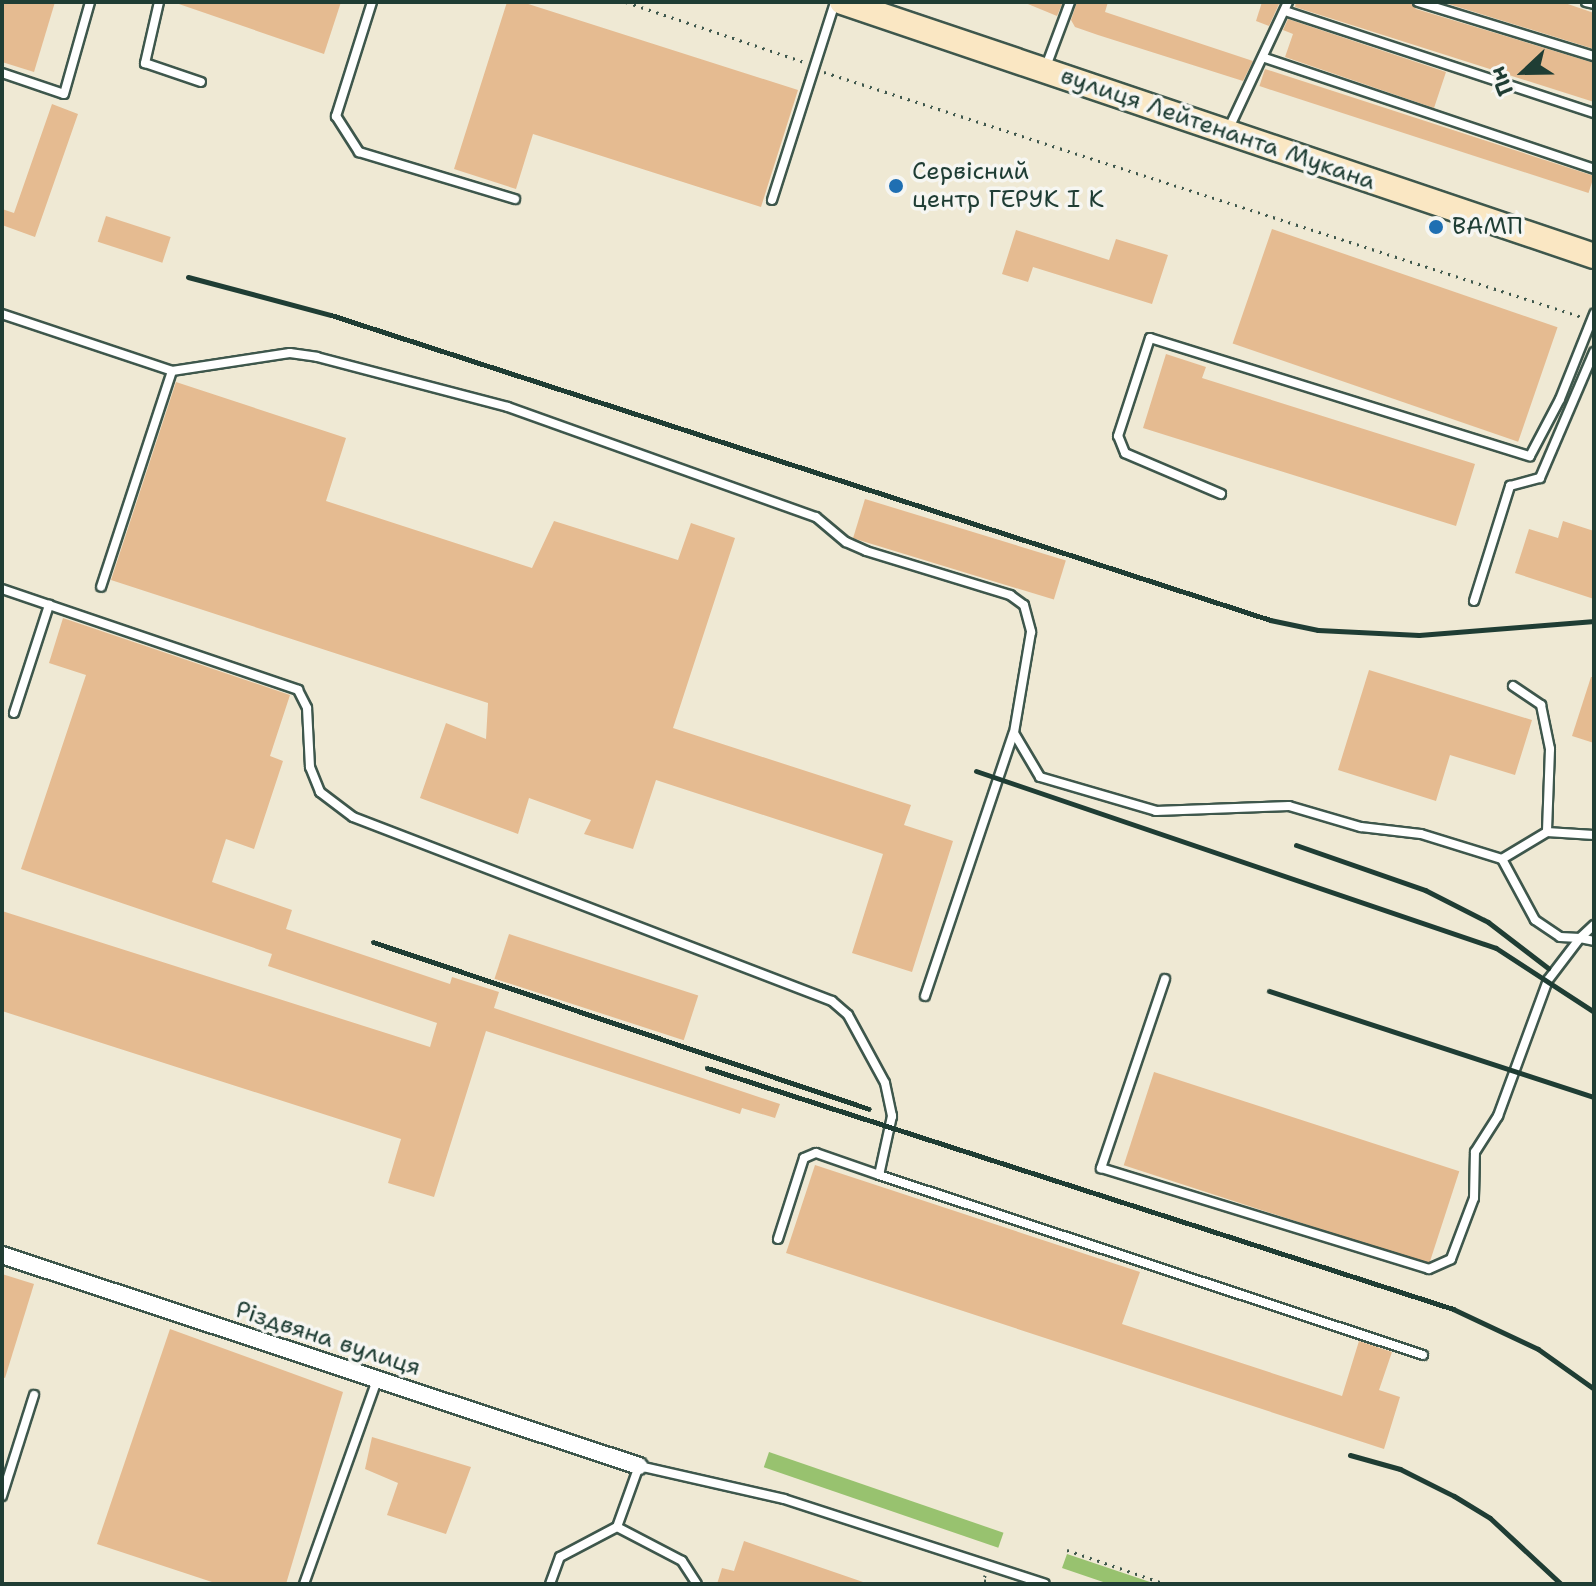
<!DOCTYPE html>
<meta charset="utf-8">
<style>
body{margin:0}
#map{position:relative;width:1596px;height:1586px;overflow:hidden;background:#efe9d4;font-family:"Shantell Sans",sans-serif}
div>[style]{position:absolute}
.green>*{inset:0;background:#98c26f;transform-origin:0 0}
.building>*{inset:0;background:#e5bb91;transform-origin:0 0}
.path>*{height:3px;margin-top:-1.5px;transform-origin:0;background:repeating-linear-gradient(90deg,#3e574c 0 2px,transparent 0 8px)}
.roads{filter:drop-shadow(2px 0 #3e574c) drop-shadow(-2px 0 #3e574c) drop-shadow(0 2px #3e574c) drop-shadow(0 -2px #3e574c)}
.service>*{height:8px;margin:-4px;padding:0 4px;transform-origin:4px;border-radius:4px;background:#fff}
.minor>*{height:16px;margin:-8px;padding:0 8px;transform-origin:8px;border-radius:8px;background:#fff}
.secondary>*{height:24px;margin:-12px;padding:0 12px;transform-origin:12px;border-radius:12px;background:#fae7c3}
.rail>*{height:5px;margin:-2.5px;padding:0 2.5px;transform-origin:2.5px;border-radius:2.5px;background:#1f3d34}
.dots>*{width:22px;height:22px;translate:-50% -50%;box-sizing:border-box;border:4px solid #f6f6f2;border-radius:50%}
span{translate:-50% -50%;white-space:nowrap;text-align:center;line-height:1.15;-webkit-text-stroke:7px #f6f6f2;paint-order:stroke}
.street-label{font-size:24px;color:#1f3d34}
.poi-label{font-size:24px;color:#1f3d34}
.left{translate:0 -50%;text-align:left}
.frame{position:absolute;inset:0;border:4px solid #1f3d34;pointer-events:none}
.north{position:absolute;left:1484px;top:32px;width:80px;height:80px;-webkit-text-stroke:6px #f6f6f2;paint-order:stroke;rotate:248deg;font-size:22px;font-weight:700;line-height:32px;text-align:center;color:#1f3d34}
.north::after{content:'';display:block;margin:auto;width:28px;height:36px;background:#1f3d34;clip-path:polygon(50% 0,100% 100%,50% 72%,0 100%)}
</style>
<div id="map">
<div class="green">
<i style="left:769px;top:1452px;width:248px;height:16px;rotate:19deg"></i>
<i style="clip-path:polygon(1067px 1554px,1150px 1582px,1150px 1584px,1109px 1584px,1062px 1568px)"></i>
</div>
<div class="building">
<i style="clip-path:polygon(2px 2px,55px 2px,34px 72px,2px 62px)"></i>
<i style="clip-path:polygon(173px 2px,341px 2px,324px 54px)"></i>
<i style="clip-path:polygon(507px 2px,522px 2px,798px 90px,761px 207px,533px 134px,516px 189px,454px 169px)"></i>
<i style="clip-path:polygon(1023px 2px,1063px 2px,1057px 16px)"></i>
<i style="clip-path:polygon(1077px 2px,1108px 2px,1105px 12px,1253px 61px,1243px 81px,1098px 35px,1075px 27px,1071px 20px)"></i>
<i style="clip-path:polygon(1262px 2px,1279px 4px,1269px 26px,1256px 21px)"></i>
<i style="clip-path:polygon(1296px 2px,1411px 2px,1416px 9px,1594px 63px,1594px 102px,1295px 7px)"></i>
<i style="clip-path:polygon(1442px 2px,1562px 2px,1594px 13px,1594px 49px)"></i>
<i style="clip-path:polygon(1288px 19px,1446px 72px,1434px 108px,1285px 57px,1293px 34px,1283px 30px)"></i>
<i style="left:1265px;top:69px;width:346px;height:18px;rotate:18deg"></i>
<i style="clip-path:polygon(52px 104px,78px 114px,35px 237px,2px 225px,2px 209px,14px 213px)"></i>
<i style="left:106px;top:216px;width:68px;height:27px;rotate:18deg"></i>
<i style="left:1272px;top:229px;width:302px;height:121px;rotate:19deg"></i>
<i style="clip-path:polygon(1016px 230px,1109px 260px,1116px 239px,1168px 255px,1152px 304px,1033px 267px,1028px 282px,1002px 274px)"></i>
<i style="clip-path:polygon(1166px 354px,1206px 367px,1202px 378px,1475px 464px,1456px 526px,1143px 428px)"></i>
<i style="clip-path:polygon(176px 382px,346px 438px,326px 501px,532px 568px,554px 521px,678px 560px,691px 523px,735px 538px,673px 728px,911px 805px,904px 825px,953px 841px,912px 972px,852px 953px,883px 854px,656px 780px,633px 849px,584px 834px,591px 820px,529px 798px,518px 834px,420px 798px,446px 723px,486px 739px,488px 703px,111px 580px)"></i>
<i style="left:865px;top:499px;width:210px;height:41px;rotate:17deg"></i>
<i style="clip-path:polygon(1563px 521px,1594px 531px,1594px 599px,1515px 573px,1529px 529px,1558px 538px)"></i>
<i style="clip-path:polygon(63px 618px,290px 695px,270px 756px,283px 761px,254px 849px,226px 839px,212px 882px,292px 910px,286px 929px,450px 984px,452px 977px,499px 992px,494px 1008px,780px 1104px,775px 1118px,742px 1108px,740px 1114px,486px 1031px,434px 1197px,388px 1183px,401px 1139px,2px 1011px,2px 911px,430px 1047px,437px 1023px,268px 966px,272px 954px,21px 869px,86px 675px,49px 663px)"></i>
<i style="clip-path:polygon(1369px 670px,1532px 720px,1515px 775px,1450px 755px,1436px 801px,1338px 770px)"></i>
<i style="clip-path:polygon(1591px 677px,1594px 677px,1594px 743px,1572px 736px)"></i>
<i style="left:509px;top:934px;width:199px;height:47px;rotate:18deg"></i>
<i style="left:1154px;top:1072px;width:321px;height:98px;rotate:18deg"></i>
<i style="clip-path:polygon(815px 1165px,1140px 1272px,1122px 1324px,1342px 1396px,1359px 1341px,1392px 1352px,1379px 1390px,1400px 1397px,1384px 1449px,786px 1253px)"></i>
<i style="clip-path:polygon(2px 1274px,34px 1284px,5px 1378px,2px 1377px)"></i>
<i style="clip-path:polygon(170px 1329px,343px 1392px,286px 1584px,218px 1584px,97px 1544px)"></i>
<i style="clip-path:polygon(372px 1437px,471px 1467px,446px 1534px,387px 1515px,398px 1483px,365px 1469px)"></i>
<i style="clip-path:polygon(744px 1541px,863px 1582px,863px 1584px,717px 1584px,722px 1568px,734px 1571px)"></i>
</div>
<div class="path">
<i style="left:626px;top:2px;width:188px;rotate:18.6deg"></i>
<i style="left:824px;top:72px;width:797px;rotate:17.91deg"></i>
<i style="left:1067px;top:1550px;width:105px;rotate:19deg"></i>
<i style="left:985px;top:1575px;width:5px;rotate:101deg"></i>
<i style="left:984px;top:1580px;width:10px;rotate:24deg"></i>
</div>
<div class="roads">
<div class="service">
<i style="left:159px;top:2px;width:63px;rotate:102.9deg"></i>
<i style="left:145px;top:63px;width:59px;rotate:18.7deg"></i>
<i style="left:372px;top:2px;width:120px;rotate:107.5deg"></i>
<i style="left:336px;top:116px;width:43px;rotate:57.4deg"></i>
<i style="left:359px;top:152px;width:163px;rotate:16.8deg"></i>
<i style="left:1418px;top:2px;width:184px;rotate:17.1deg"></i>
<i style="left:1586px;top:2px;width:8px;rotate:14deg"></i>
<i style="left:1285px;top:11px;width:325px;rotate:18.3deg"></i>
<i style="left:1265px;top:58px;width:347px;rotate:18.6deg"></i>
<i style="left:1045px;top:69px;width:72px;rotate:-69.5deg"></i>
<i style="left:2px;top:73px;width:65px;rotate:18.7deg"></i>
<i style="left:64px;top:94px;width:96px;rotate:-74.2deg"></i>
<i style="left:1229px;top:128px;width:139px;rotate:-64.9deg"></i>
<i style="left:772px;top:200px;width:207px;rotate:-72.3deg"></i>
<i style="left:2px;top:314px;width:179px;rotate:18.5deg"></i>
<i style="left:172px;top:371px;width:227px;rotate:108.2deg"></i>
<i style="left:172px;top:371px;width:119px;rotate:-8.7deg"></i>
<i style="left:290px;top:353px;width:27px;rotate:8deg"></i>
<i style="left:317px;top:357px;width:197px;rotate:14.7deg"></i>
<i style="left:508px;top:407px;width:327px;rotate:19.7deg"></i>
<i style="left:816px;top:517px;width:39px;rotate:40deg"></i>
<i style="left:846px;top:542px;width:22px;rotate:24deg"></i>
<i style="left:866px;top:551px;width:151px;rotate:17deg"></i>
<i style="left:1010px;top:595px;width:17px;rotate:36deg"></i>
<i style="left:1024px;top:605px;width:28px;rotate:75deg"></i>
<i style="left:1031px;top:632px;width:102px;rotate:99.6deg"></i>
<i style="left:1014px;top:733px;width:51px;rotate:59.4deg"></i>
<i style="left:1040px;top:777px;width:121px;rotate:16.3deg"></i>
<i style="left:1156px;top:811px;width:133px;rotate:-2.2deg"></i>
<i style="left:1289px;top:806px;width:75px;rotate:16.3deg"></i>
<i style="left:1361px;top:827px;width:60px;rotate:6.7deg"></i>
<i style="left:1421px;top:834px;width:85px;rotate:17.2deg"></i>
<i style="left:1502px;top:859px;width:69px;rotate:61.6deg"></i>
<i style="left:1535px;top:920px;width:30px;rotate:34deg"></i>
<i style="left:1560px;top:937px;width:20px;rotate:3deg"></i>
<i style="left:1580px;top:938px;width:19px;rotate:-43deg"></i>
<i style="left:1221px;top:494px;width:104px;rotate:-156.9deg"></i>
<i style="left:1125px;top:453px;width:18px;rotate:-112deg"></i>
<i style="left:1118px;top:436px;width:103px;rotate:-71.9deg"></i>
<i style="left:1150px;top:338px;width:398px;rotate:17.3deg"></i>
<i style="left:1530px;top:456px;width:64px;rotate:-62.2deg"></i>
<i style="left:1560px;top:399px;width:92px;rotate:-68.2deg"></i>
<i style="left:2px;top:589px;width:313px;rotate:18.8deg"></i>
<i style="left:298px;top:690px;width:20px;rotate:63deg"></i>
<i style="left:307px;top:708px;width:59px;rotate:87.1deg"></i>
<i style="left:310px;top:767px;width:27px;rotate:68deg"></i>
<i style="left:320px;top:792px;width:41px;rotate:37.1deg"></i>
<i style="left:353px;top:817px;width:513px;rotate:21.01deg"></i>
<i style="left:832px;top:1001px;width:21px;rotate:41deg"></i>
<i style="left:848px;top:1015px;width:77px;rotate:61.4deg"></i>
<i style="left:885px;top:1083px;width:34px;rotate:78deg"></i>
<i style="left:892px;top:1116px;width:60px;rotate:102.4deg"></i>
<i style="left:879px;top:1175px;width:573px;rotate:18.31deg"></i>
<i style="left:1474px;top:601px;width:121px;rotate:-72.6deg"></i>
<i style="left:1510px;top:486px;width:31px;rotate:-15deg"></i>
<i style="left:1540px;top:478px;width:137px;rotate:-66.8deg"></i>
<i style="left:1513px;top:686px;width:34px;rotate:34deg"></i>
<i style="left:1541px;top:705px;width:45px;rotate:78.4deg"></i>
<i style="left:1550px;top:749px;width:83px;rotate:92.1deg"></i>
<i style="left:14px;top:713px;width:114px;rotate:-72deg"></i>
<i style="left:1502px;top:859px;width:52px;rotate:-31deg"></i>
<i style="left:1547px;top:832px;width:47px;rotate:3.7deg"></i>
<i style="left:1165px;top:979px;width:200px;rotate:108.7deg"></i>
<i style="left:1101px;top:1168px;width:343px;rotate:17.1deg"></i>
<i style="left:1429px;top:1269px;width:24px;rotate:-24deg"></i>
<i style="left:1451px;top:1259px;width:65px;rotate:-69.3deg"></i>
<i style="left:1474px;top:1198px;width:46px;rotate:-88.8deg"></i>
<i style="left:1475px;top:1152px;width:43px;rotate:-57.4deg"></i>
<i style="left:1498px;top:1116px;width:145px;rotate:-69.8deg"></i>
<i style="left:1548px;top:980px;width:53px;rotate:-52.7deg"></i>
<i style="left:1580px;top:938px;width:14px;rotate:12deg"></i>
<i style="left:925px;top:996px;width:276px;rotate:-71.4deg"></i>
<i style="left:778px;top:1239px;width:85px;rotate:-72.2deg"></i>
<i style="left:804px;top:1158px;width:13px;rotate:-23deg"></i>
<i style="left:816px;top:1153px;width:67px;rotate:19.2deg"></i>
<i style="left:2px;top:1496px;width:106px;rotate:-72.4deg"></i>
<i style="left:617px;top:1527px;width:73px;rotate:27.6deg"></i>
<i style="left:682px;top:1561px;width:27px;rotate:57deg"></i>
<i style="left:304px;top:1584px;width:217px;rotate:-70.3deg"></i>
<i style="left:550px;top:1584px;width:29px;rotate:-70deg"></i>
<i style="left:560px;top:1557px;width:64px;rotate:-27.8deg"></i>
<i style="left:617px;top:1527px;width:65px;rotate:-70.2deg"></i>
<i style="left:639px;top:1466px;width:149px;rotate:12.8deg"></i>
<i style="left:784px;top:1499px;width:274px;rotate:18deg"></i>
</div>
<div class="minor">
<i style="left:2px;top:1255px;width:671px;rotate:18.33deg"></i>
</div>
<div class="secondary">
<i style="left:842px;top:2px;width:794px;rotate:18.66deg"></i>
</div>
</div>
<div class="rail">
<i style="left:188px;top:277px;width:148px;rotate:14.9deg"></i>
<i style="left:331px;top:315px;width:987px;rotate:17.99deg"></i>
<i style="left:1270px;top:620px;width:49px;rotate:11.8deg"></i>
<i style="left:1318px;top:630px;width:101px;rotate:2.8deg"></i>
<i style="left:1419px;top:635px;width:176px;rotate:-4.6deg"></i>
<i style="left:976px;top:771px;width:549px;rotate:18.8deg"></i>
<i style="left:1496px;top:948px;width:117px;rotate:33.1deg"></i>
<i style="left:1296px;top:845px;width:137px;rotate:19.2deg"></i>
<i style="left:1425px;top:890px;width:71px;rotate:26.9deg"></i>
<i style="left:1488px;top:922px;width:76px;rotate:37.5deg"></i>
<i style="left:373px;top:942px;width:523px;rotate:18.61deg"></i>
<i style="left:1269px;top:991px;width:342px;rotate:18.1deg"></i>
<i style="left:707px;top:1068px;width:784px;rotate:17.9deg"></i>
<i style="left:1453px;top:1309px;width:94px;rotate:25.2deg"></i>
<i style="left:1538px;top:1349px;width:69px;rotate:35.5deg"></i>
<i style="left:1350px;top:1455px;width:52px;rotate:15.6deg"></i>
<i style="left:1400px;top:1469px;width:60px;rotate:26.6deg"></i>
<i style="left:1454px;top:1496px;width:42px;rotate:31.4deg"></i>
<i style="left:1490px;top:1518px;width:97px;rotate:42.9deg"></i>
</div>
<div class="dots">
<i style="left:896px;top:186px;background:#1f6fb2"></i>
<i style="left:1436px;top:227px;background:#1f6fb2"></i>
</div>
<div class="street-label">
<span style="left:1218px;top:129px;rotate:19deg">вулиця Лейтенанта Мукана</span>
<span style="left:328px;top:1339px;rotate:18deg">Різдвяна вулиця</span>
</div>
<div class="poi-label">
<span class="left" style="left:912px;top:186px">Сервісний<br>центр ГЕРУК І К</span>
<span class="left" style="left:1452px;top:227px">ВАМП</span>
</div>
<div class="frame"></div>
<div class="north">Пн</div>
</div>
